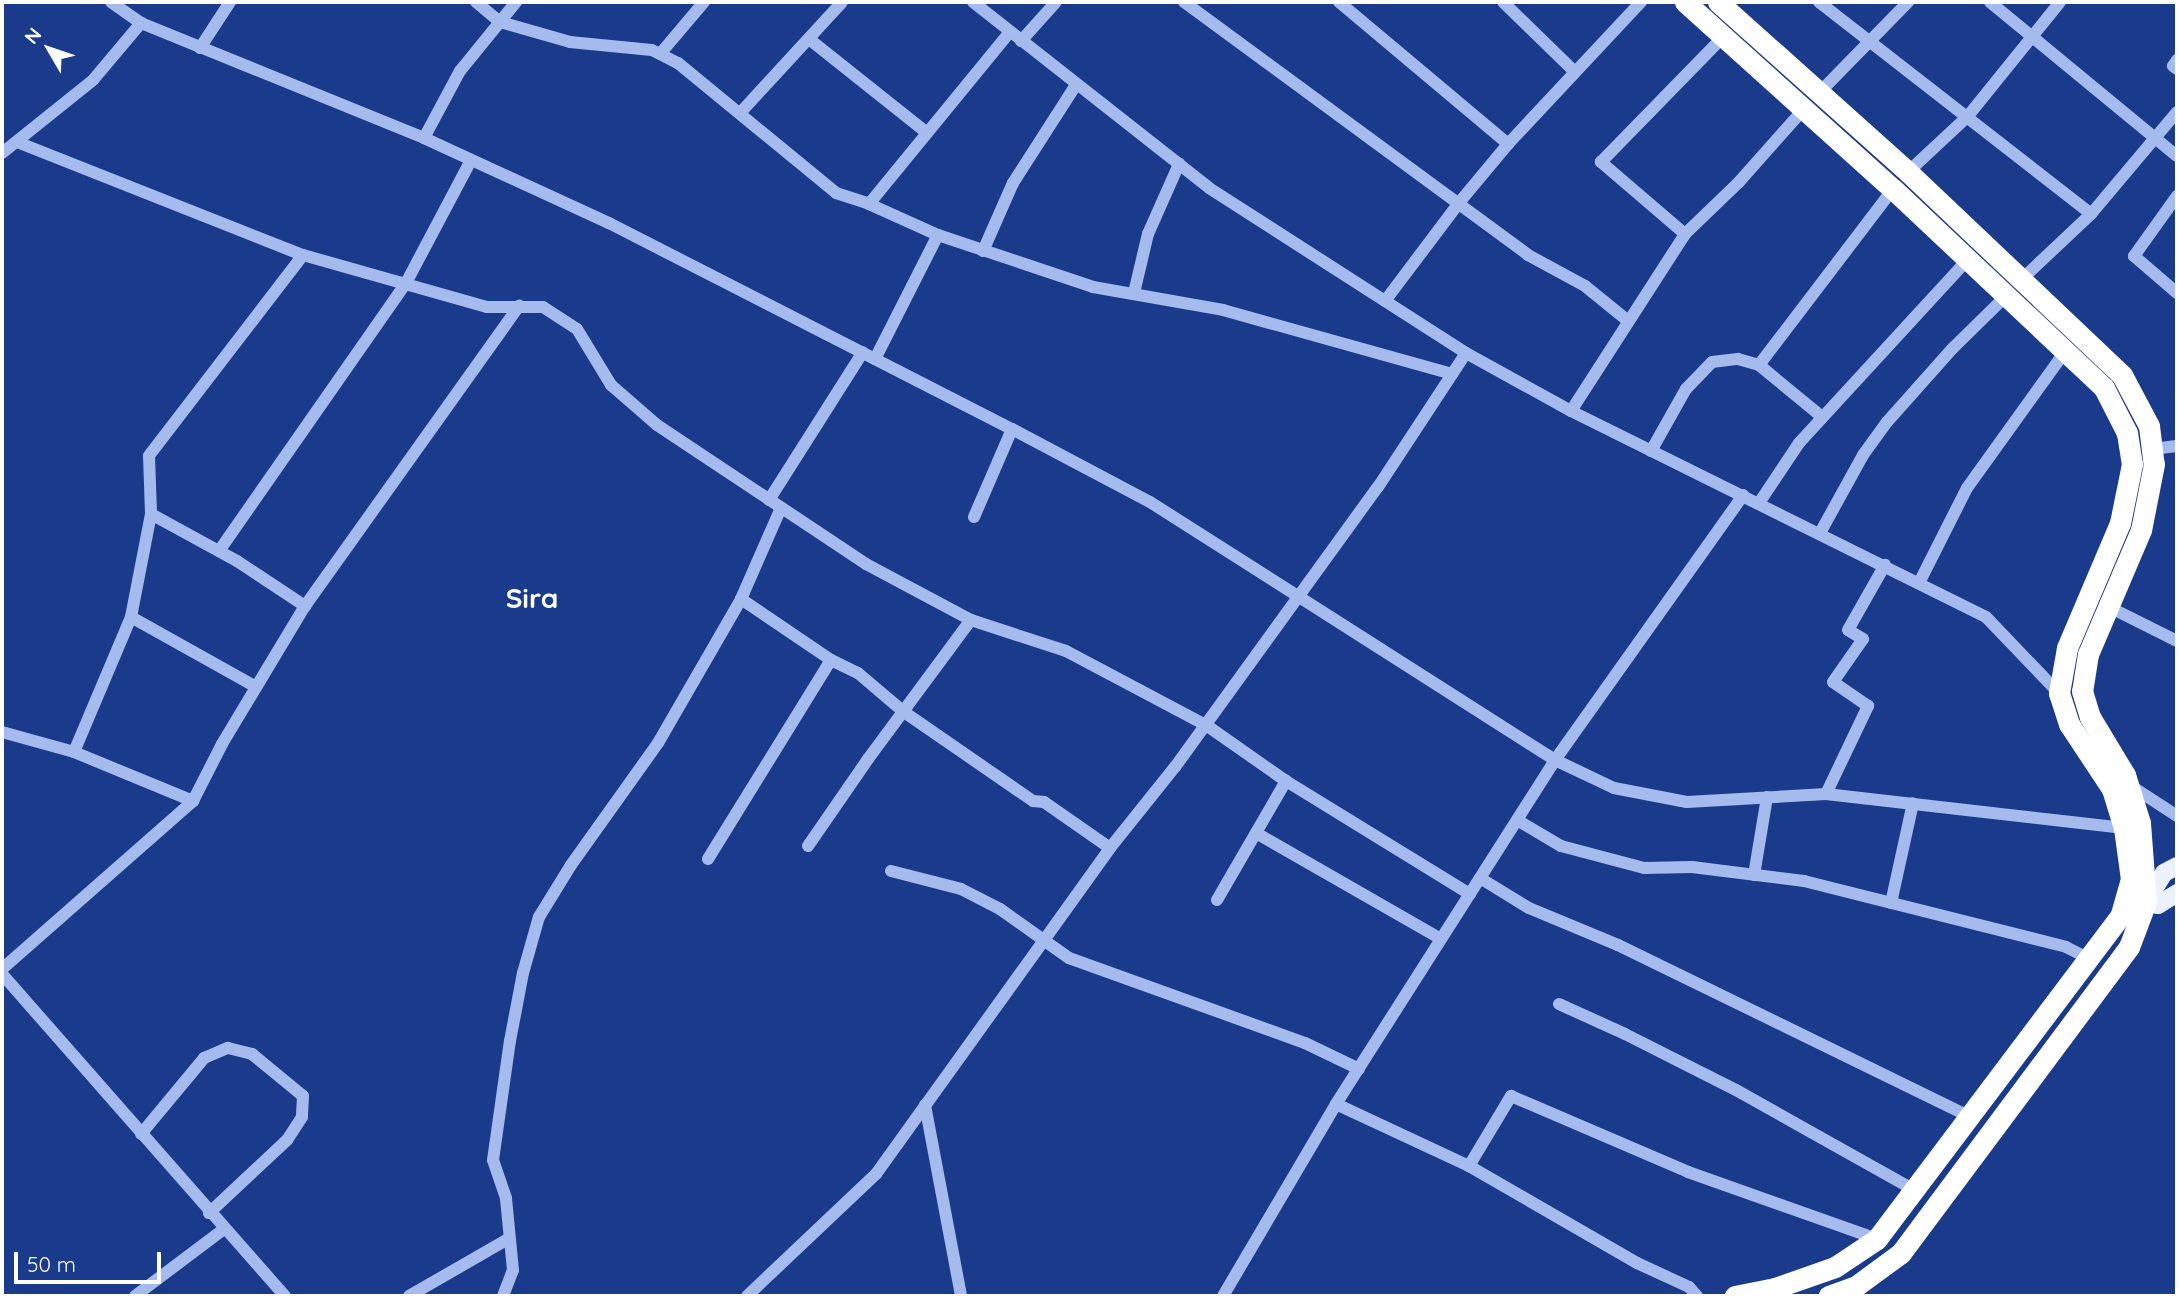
<!DOCTYPE html>
<style>
body{margin:0}
#map{position:relative;width:2179px;height:1298px;overflow:hidden;background:#1a3b8c;font-family:Quicksand,sans-serif}
div>[style]{position:absolute}
.minor>*{height:12px;margin:-6px;padding:0 6px;transform-origin:6px;border-radius:6px;background:#a6bbed}
.major>*{height:18px;margin:-9px;padding:0 9px;transform-origin:9px;border-radius:9px;background:#ecf1ff}
.highway>*{height:21px;margin:-10.5px;padding:0 10.5px;transform-origin:10.5px;border-radius:10.5px;background:#fff}
span{translate:-50% -50%;white-space:nowrap;text-align:center;line-height:1.15;-webkit-text-stroke:7px #1a3b8c;paint-order:stroke}
.district-label{font-size:28px;color:#fff;font-weight:700}
.frame{position:absolute;inset:0;border:4px solid #fff;pointer-events:none}
.north{position:absolute;left:14px;top:14px;width:70px;height:70px;-webkit-text-stroke:5px #1a3b8c;paint-order:stroke;rotate:309deg;font-size:19px;font-weight:700;line-height:28px;text-align:center;color:#fff}
.north::after{content:'';display:block;margin:auto;width:24px;height:32px;background:#fff;clip-path:polygon(50% 0,100% 100%,50% 72%,0 100%)}
.scale{position:absolute;left:14px;top:1252px;width:147px;height:32px;box-sizing:border-box;border:4px solid #fff;border-top:0;padding-left:9px;font-size:21px;line-height:24px;white-space:nowrap;color:#fff;-webkit-text-stroke:5px #1a3b8c;paint-order:stroke}
</style>
<div id="map">
<div class="minor">
<i style="left:111px;top:2px;width:37px;rotate:35deg"></i>
<i style="left:141px;top:23px;width:305px;rotate:22.1deg"></i>
<i style="left:424px;top:138px;width:204px;rotate:24.7deg"></i>
<i style="left:609px;top:223px;width:453px;rotate:27.1deg"></i>
<i style="left:1012px;top:429px;width:156px;rotate:27.9deg"></i>
<i style="left:1150px;top:502px;width:480px;rotate:32.5deg"></i>
<i style="left:1555px;top:760px;width:65px;rotate:25.4deg"></i>
<i style="left:1614px;top:788px;width:74px;rotate:10.9deg"></i>
<i style="left:1687px;top:802px;width:139px;rotate:-3.3deg"></i>
<i style="left:1826px;top:794px;width:300px;rotate:6.5deg"></i>
<i style="left:476px;top:2px;width:31px;rotate:40deg"></i>
<i style="left:500px;top:22px;width:73px;rotate:15.9deg"></i>
<i style="left:570px;top:42px;width:82px;rotate:5.6deg"></i>
<i style="left:652px;top:50px;width:29px;rotate:27deg"></i>
<i style="left:678px;top:63px;width:205px;rotate:39.4deg"></i>
<i style="left:836px;top:193px;width:35px;rotate:18deg"></i>
<i style="left:869px;top:204px;width:76px;rotate:24.2deg"></i>
<i style="left:938px;top:235px;width:163px;rotate:18.5deg"></i>
<i style="left:1093px;top:287px;width:132px;rotate:10deg"></i>
<i style="left:1223px;top:310px;width:238px;rotate:15.6deg"></i>
<i style="left:973px;top:2px;width:300px;rotate:38.2deg"></i>
<i style="left:1209px;top:188px;width:305px;rotate:32.7deg"></i>
<i style="left:1466px;top:353px;width:120px;rotate:28.9deg"></i>
<i style="left:1571px;top:411px;width:463px;rotate:26.4deg"></i>
<i style="left:1986px;top:617px;width:105px;rotate:46.2deg"></i>
<i style="left:1184px;top:2px;width:427px;rotate:36.3deg"></i>
<i style="left:1528px;top:255px;width:65px;rotate:28.5deg"></i>
<i style="left:1585px;top:286px;width:54px;rotate:39deg"></i>
<i style="left:1339px;top:2px;width:221px;rotate:40deg"></i>
<i style="left:1503px;top:2px;width:100px;rotate:44.2deg"></i>
<i style="left:1819px;top:2px;width:345px;rotate:37.9deg"></i>
<i style="left:1990px;top:2px;width:242px;rotate:39.5deg"></i>
<i style="left:809px;top:39px;width:149px;rotate:38.5deg"></i>
<i style="left:1021px;top:41px;width:52px;rotate:-48.1deg"></i>
<i style="left:200px;top:48px;width:55px;rotate:-56.9deg"></i>
<i style="left:660px;top:54px;width:68px;rotate:-49.8deg"></i>
<i style="left:2177px;top:60px;width:7px;rotate:124deg"></i>
<i style="left:2173px;top:66px;width:5px;rotate:37deg"></i>
<i style="left:1818px;top:94px;width:129px;rotate:-45.6deg"></i>
<i style="left:741px;top:112px;width:149px;rotate:-47.4deg"></i>
<i style="left:424px;top:138px;width:76px;rotate:-61.8deg"></i>
<i style="left:460px;top:71px;width:89px;rotate:-50.9deg"></i>
<i style="left:17px;top:142px;width:308px;rotate:21.6deg"></i>
<i style="left:303px;top:255px;width:191px;rotate:15.8deg"></i>
<i style="left:487px;top:307px;width:56px"></i>
<i style="left:543px;top:307px;width:40px;rotate:32.9deg"></i>
<i style="left:577px;top:329px;width:66px;rotate:58.7deg"></i>
<i style="left:611px;top:385px;width:61px;rotate:41deg"></i>
<i style="left:657px;top:425px;width:251px;rotate:33.6deg"></i>
<i style="left:866px;top:564px;width:119px;rotate:28.1deg"></i>
<i style="left:971px;top:620px;width:100px;rotate:18.1deg"></i>
<i style="left:1066px;top:651px;width:158px;rotate:27.9deg"></i>
<i style="left:1206px;top:725px;width:98px;rotate:35deg"></i>
<i style="left:1286px;top:781px;width:216px;rotate:31.6deg"></i>
<i style="left:2px;top:153px;width:117px;rotate:-38.7deg"></i>
<i style="left:93px;top:80px;width:75px;rotate:-49.9deg"></i>
<i style="left:1908px;top:172px;width:82px;rotate:-43deg"></i>
<i style="left:1968px;top:116px;width:146px;rotate:-51.1deg"></i>
<i style="left:2177px;top:196px;width:74px;rotate:125.6deg"></i>
<i style="left:2134px;top:256px;width:57px;rotate:40.7deg"></i>
<i style="left:869px;top:204px;width:222px;rotate:-50.7deg"></i>
<i style="left:1685px;top:234px;width:111px;rotate:-139.4deg"></i>
<i style="left:1601px;top:162px;width:175px;rotate:-45.7deg"></i>
<i style="left:983px;top:251px;width:74px;rotate:-66.2deg"></i>
<i style="left:1013px;top:183px;width:117px;rotate:-57.3deg"></i>
<i style="left:303px;top:255px;width:253px;rotate:127.5deg"></i>
<i style="left:149px;top:456px;width:58px;rotate:88deg"></i>
<i style="left:151px;top:514px;width:98px;rotate:28.7deg"></i>
<i style="left:237px;top:561px;width:82px;rotate:33.5deg"></i>
<i style="left:2022px;top:279px;width:95px;rotate:-43.3deg"></i>
<i style="left:2091px;top:214px;width:133px;rotate:-49.9deg"></i>
<i style="left:1134px;top:293px;width:61px;rotate:-76.7deg"></i>
<i style="left:1148px;top:234px;width:77px;rotate:-66.1deg"></i>
<i style="left:1385px;top:301px;width:121px;rotate:-53deg"></i>
<i style="left:1458px;top:204px;width:78px;rotate:-50.2deg"></i>
<i style="left:1508px;top:144px;width:195px;rotate:-46.9deg"></i>
<i style="left:875px;top:359px;width:139px;rotate:-63.1deg"></i>
<i style="left:1759px;top:365px;width:221px;rotate:-52.7deg"></i>
<i style="left:1571px;top:411px;width:211px;rotate:-57.2deg"></i>
<i style="left:1685px;top:234px;width:75px;rotate:-43.9deg"></i>
<i style="left:1739px;top:182px;width:96px;rotate:-48.4deg"></i>
<i style="left:2152px;top:449px;width:25px;rotate:-7deg"></i>
<i style="left:1651px;top:451px;width:71px;rotate:-60.6deg"></i>
<i style="left:1686px;top:389px;width:37px;rotate:-46deg"></i>
<i style="left:1712px;top:362px;width:26px;rotate:-7deg"></i>
<i style="left:1738px;top:359px;width:22px;rotate:16deg"></i>
<i style="left:1759px;top:365px;width:82px;rotate:39.5deg"></i>
<i style="left:769px;top:500px;width:175px;rotate:-57.6deg"></i>
<i style="left:1759px;top:503px;width:72px;rotate:-56.3deg"></i>
<i style="left:1799px;top:443px;width:250px;rotate:-47.4deg"></i>
<i style="left:974px;top:517px;width:96px;rotate:-66.6deg"></i>
<i style="left:1820px;top:533px;width:89px;rotate:-61.1deg"></i>
<i style="left:1863px;top:455px;width:41px;rotate:-54deg"></i>
<i style="left:1887px;top:422px;width:99px;rotate:-48.3deg"></i>
<i style="left:1953px;top:348px;width:76px;rotate:-44.5deg"></i>
<i style="left:219px;top:551px;width:327px;rotate:-55.1deg"></i>
<i style="left:406px;top:283px;width:139px;rotate:-62.1deg"></i>
<i style="left:1919px;top:583px;width:106px;rotate:-63.2deg"></i>
<i style="left:1967px;top:488px;width:170px;rotate:-54.3deg"></i>
<i style="left:741px;top:599px;width:109px;rotate:34.1deg"></i>
<i style="left:831px;top:660px;width:30px;rotate:26deg"></i>
<i style="left:858px;top:673px;width:60px;rotate:40.3deg"></i>
<i style="left:904px;top:712px;width:157px;rotate:34.6deg"></i>
<i style="left:1033px;top:801px;width:11px;rotate:5deg"></i>
<i style="left:1044px;top:802px;width:80px;rotate:34.9deg"></i>
<i style="left:2107px;top:606px;width:78px;rotate:26.6deg"></i>
<i style="left:131px;top:617px;width:143px;rotate:29.2deg"></i>
<i style="left:2px;top:732px;width:75px;rotate:15.5deg"></i>
<i style="left:74px;top:752px;width:129px;rotate:22.4deg"></i>
<i style="left:74px;top:752px;width:147px;rotate:-67.1deg"></i>
<i style="left:131px;top:617px;width:105px;rotate:-79deg"></i>
<i style="left:2128px;top:784px;width:59px;rotate:33.1deg"></i>
<i style="left:1826px;top:794px;width:98px;rotate:-64.5deg"></i>
<i style="left:1868px;top:706px;width:42px;rotate:-145.6deg"></i>
<i style="left:1833px;top:682px;width:52px;rotate:-55.1deg"></i>
<i style="left:1863px;top:639px;width:17px;rotate:-149deg"></i>
<i style="left:1848px;top:630px;width:75px;rotate:-60.4deg"></i>
<i style="left:1517px;top:820px;width:51px;rotate:30.6deg"></i>
<i style="left:1561px;top:846px;width:86px;rotate:14.8deg"></i>
<i style="left:1644px;top:868px;width:48px;rotate:-1.2deg"></i>
<i style="left:1692px;top:867px;width:113px;rotate:7.1deg"></i>
<i style="left:1804px;top:881px;width:270px;rotate:14.1deg"></i>
<i style="left:2066px;top:947px;width:27px;rotate:27deg"></i>
<i style="left:1256px;top:833px;width:213px;rotate:29.8deg"></i>
<i style="left:808px;top:846px;width:106px;rotate:-55.4deg"></i>
<i style="left:868px;top:759px;width:173px;rotate:-53.5deg"></i>
<i style="left:708px;top:859px;width:234px;rotate:-58.3deg"></i>
<i style="left:891px;top:871px;width:72px;rotate:14.4deg"></i>
<i style="left:961px;top:889px;width:44px;rotate:27.1deg"></i>
<i style="left:1000px;top:909px;width:85px;rotate:35.4deg"></i>
<i style="left:1069px;top:958px;width:251px;rotate:19.8deg"></i>
<i style="left:1305px;top:1043px;width:60px;rotate:25.7deg"></i>
<i style="left:1754px;top:875px;width:79px;rotate:-80.5deg"></i>
<i style="left:1480px;top:878px;width:57px;rotate:31.5deg"></i>
<i style="left:1529px;top:908px;width:96px;rotate:22.6deg"></i>
<i style="left:1618px;top:945px;width:393px;rotate:26deg"></i>
<i style="left:1217px;top:900px;width:138px;rotate:-59.9deg"></i>
<i style="left:1891px;top:903px;width:102px;rotate:-77.6deg"></i>
<i style="left:2px;top:969px;width:254px;rotate:-41.3deg"></i>
<i style="left:193px;top:801px;width:64px;rotate:-63deg"></i>
<i style="left:222px;top:744px;width:161px;rotate:-59deg"></i>
<i style="left:305px;top:606px;width:369px;rotate:-54.5deg"></i>
<i style="left:2px;top:974px;width:429px;rotate:48.7deg"></i>
<i style="left:1559px;top:1004px;width:72px;rotate:24.4deg"></i>
<i style="left:1625px;top:1034px;width:124px;rotate:26.8deg"></i>
<i style="left:1736px;top:1090px;width:206px;rotate:29.3deg"></i>
<i style="left:1336px;top:1104px;width:147px;rotate:25deg"></i>
<i style="left:1469px;top:1166px;width:194px;rotate:30deg"></i>
<i style="left:1637px;top:1263px;width:57px;rotate:24.8deg"></i>
<i style="left:1689px;top:1287px;width:12px;rotate:48deg"></i>
<i style="left:925px;top:1105px;width:194px;rotate:79.3deg"></i>
<i style="left:141px;top:1134px;width:99px;rotate:-50.3deg"></i>
<i style="left:204px;top:1058px;width:26px;rotate:-23deg"></i>
<i style="left:228px;top:1048px;width:25px;rotate:14deg"></i>
<i style="left:252px;top:1054px;width:66px;rotate:39.5deg"></i>
<i style="left:303px;top:1096px;width:21px;rotate:93deg"></i>
<i style="left:302px;top:1117px;width:27px;rotate:123deg"></i>
<i style="left:287px;top:1140px;width:107px;rotate:136.9deg"></i>
<i style="left:1469px;top:1166px;width:82px;rotate:-59deg"></i>
<i style="left:1511px;top:1096px;width:193px;rotate:23.2deg"></i>
<i style="left:1688px;top:1172px;width:201px;rotate:19.5deg"></i>
<i style="left:135px;top:1296px;width:111px;rotate:-37deg"></i>
<i style="left:409px;top:1296px;width:114px;rotate:-29.9deg"></i>
<i style="left:503px;top:1296px;width:28px;rotate:-69deg"></i>
<i style="left:513px;top:1270px;width:72px;rotate:-95.6deg"></i>
<i style="left:506px;top:1198px;width:40px;rotate:-108.9deg"></i>
<i style="left:493px;top:1160px;width:120px;rotate:-81.9deg"></i>
<i style="left:510px;top:1041px;width:69px;rotate:-79.2deg"></i>
<i style="left:523px;top:973px;width:58px;rotate:-74.1deg"></i>
<i style="left:539px;top:917px;width:61px;rotate:-58.4deg"></i>
<i style="left:571px;top:865px;width:150px;rotate:-54.5deg"></i>
<i style="left:658px;top:743px;width:166px;rotate:-60deg"></i>
<i style="left:741px;top:599px;width:99px;rotate:-66.3deg"></i>
<i style="left:747px;top:1296px;width:178px;rotate:-43.4deg"></i>
<i style="left:876px;top:1174px;width:401px;rotate:-54.3deg"></i>
<i style="left:1110px;top:848px;width:104px;rotate:-51.3deg"></i>
<i style="left:1175px;top:767px;width:346px;rotate:-54.1deg"></i>
<i style="left:1378px;top:487px;width:160px;rotate:-56.7deg"></i>
<i style="left:1223px;top:1296px;width:223px;rotate:-59.5deg"></i>
<i style="left:1336px;top:1104px;width:408px;rotate:-57.5deg"></i>
<i style="left:1555px;top:760px;width:325px;rotate:-54.6deg"></i>
</div>
<div class="major">
<i style="left:2177px;top:866px;width:15px;rotate:152deg"></i>
<i style="left:2164px;top:873px;width:34px;rotate:122deg"></i>
<i style="left:2146px;top:902px;width:12px;rotate:14deg"></i>
<i style="left:2158px;top:905px;width:22px;rotate:-32deg"></i>
</div>
<div class="highway">
<i style="left:1685px;top:2px;width:280px;rotate:42deg"></i>
<i style="left:1893px;top:189px;width:290px;rotate:43.3deg"></i>
<i style="left:2104px;top:388px;width:51px;rotate:62.9deg"></i>
<i style="left:2127px;top:433px;width:31px;rotate:81deg"></i>
<i style="left:2132px;top:464px;width:60px;rotate:101.5deg"></i>
<i style="left:2120px;top:523px;width:136px;rotate:113deg"></i>
<i style="left:2067px;top:648px;width:46px;rotate:100.1deg"></i>
<i style="left:2059px;top:693px;width:33px;rotate:72deg"></i>
<i style="left:2069px;top:724px;width:78px;rotate:56.5deg"></i>
<i style="left:2112px;top:789px;width:41px;rotate:72.9deg"></i>
<i style="left:2124px;top:828px;width:51px;rotate:82.2deg"></i>
<i style="left:2131px;top:879px;width:37px;rotate:106deg"></i>
<i style="left:2121px;top:915px;width:406px;rotate:127deg"></i>
<i style="left:1877px;top:1239px;width:50px;rotate:146.3deg"></i>
<i style="left:1835px;top:1267px;width:64px;rotate:160.7deg"></i>
<i style="left:1775px;top:1288px;width:41px;rotate:168.7deg"></i>
<i style="left:1718px;top:2px;width:255px;rotate:41.8deg"></i>
<i style="left:1908px;top:172px;width:295px;rotate:43.5deg"></i>
<i style="left:2122px;top:375px;width:58px;rotate:62.1deg"></i>
<i style="left:2149px;top:426px;width:38px;rotate:83deg"></i>
<i style="left:2154px;top:464px;width:67px;rotate:101.1deg"></i>
<i style="left:2141px;top:530px;width:135px;rotate:113.1deg"></i>
<i style="left:2088px;top:654px;width:37px;rotate:99deg"></i>
<i style="left:2082px;top:691px;width:27px;rotate:73deg"></i>
<i style="left:2090px;top:717px;width:68px;rotate:58.9deg"></i>
<i style="left:2125px;top:775px;width:50px;rotate:72.6deg"></i>
<i style="left:2140px;top:823px;width:79px;rotate:85.7deg"></i>
<i style="left:2146px;top:902px;width:48px;rotate:110.7deg"></i>
<i style="left:2129px;top:947px;width:382px;rotate:126.7deg"></i>
<i style="left:1901px;top:1253px;width:56px;rotate:143.7deg"></i>
<i style="left:1856px;top:1286px;width:29px;rotate:160deg"></i>
</div>
<div class="district-label">
<span style="left:532px;top:598px">Sira</span>
</div>
<div class="frame"></div>
<div class="north">N</div>
<div class="scale">50 m</div>
</div>
